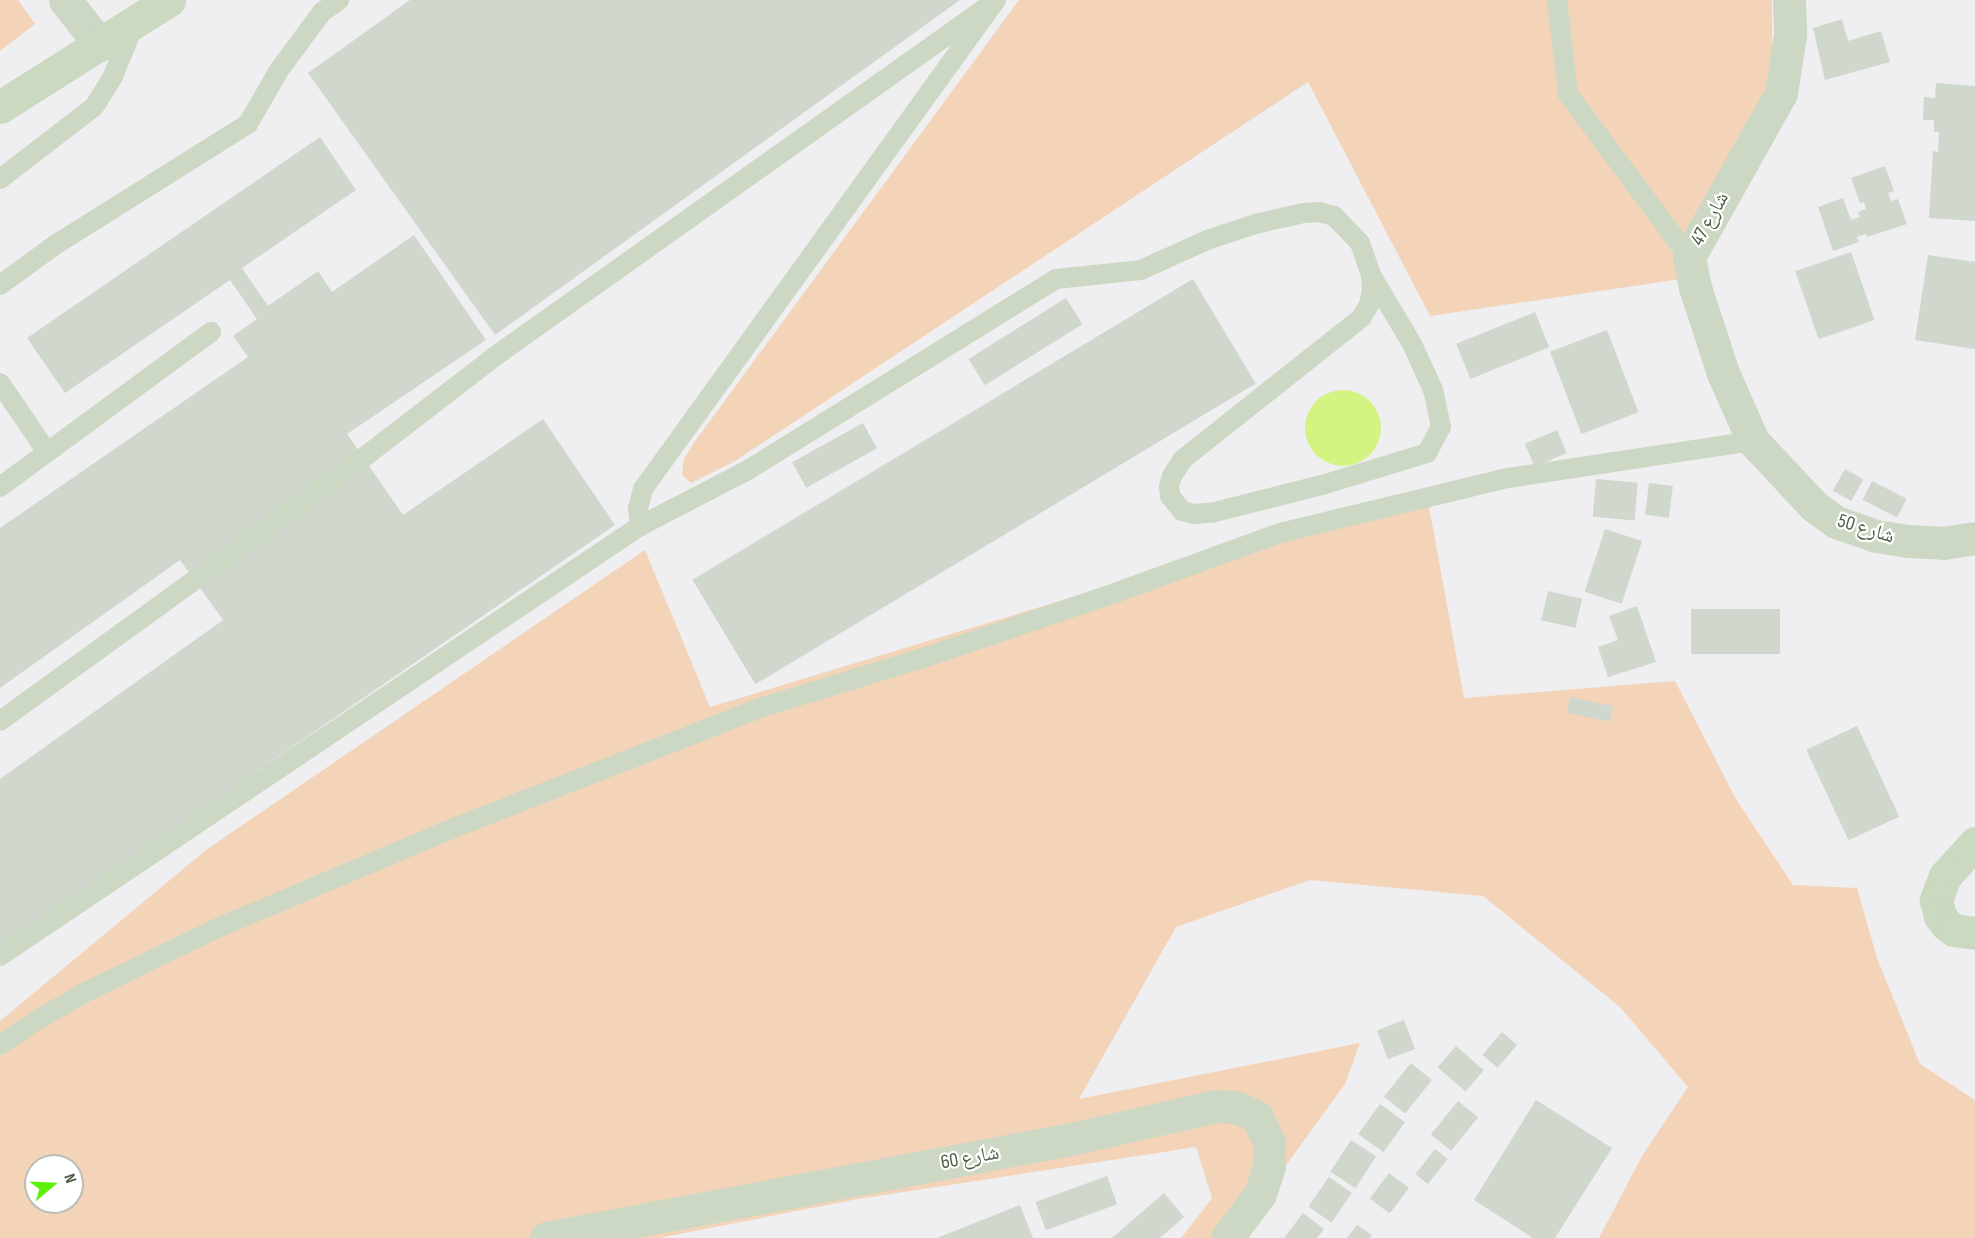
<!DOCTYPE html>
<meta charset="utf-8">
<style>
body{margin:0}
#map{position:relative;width:1975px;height:1238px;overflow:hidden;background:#efeef1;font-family:"Sofia Sans Condensed","Noto Naskh Arabic",sans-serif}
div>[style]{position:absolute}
.green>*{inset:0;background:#f3d4b9}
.water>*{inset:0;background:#d4f482}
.round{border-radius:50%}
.building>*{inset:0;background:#d0d7cd;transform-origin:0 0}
.lane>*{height:20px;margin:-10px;padding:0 10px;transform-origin:10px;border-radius:10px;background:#cdd8c4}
.street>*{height:33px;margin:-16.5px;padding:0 16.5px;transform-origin:16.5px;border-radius:16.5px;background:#cdd8c4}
.secondary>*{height:33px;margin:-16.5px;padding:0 16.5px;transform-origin:16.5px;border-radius:16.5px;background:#cad9bf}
span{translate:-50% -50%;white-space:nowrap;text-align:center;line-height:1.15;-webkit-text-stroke:4.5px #fff;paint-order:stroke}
.street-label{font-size:20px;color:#505e45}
.north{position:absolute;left:24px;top:1154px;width:60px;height:60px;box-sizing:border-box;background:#fff;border:2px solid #b9bfb5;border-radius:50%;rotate:71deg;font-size:16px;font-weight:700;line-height:24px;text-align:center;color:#505e45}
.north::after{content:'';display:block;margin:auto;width:21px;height:27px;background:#5df109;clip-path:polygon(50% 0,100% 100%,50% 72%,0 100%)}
</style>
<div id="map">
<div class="green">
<i style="clip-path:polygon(0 0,18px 0,35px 24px,0 51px)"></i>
<i style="clip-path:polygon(1019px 0,1772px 0,1773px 115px,1733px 213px,1681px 279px,1430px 316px,1308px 82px,735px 461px,691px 483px,682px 475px,684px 459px,693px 444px)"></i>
<i style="clip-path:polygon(evenodd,1426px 490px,1464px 698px,1675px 681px,1736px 799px,1793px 885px,1857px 888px,1877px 958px,1920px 1064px,1975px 1100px,1975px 1238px,1599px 1238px,1642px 1156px,1688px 1087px,1620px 1007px,1483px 896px,1310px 880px,1176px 927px,1079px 1099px,1360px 1043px,1345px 1084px,1233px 1238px,1181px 1238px,1212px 1198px,1196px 1147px,858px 1199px,659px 1238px,0 1238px,0 1021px,206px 850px,645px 550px,710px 707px,1426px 490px,36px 1166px,72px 1166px,72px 1202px,36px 1202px,36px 1166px)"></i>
</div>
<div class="water">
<i class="round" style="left:1305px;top:390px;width:76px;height:76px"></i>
</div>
<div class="building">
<i style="clip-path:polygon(410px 0,960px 0,495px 335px,308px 73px)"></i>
<i style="clip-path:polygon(1842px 19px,1848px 41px,1881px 31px,1890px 62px,1825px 80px,1813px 28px)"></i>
<i style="clip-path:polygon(1936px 83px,1975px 86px,1975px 221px,1929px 218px,1933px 151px,1938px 152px,1939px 132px,1934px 132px,1934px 120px,1923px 120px,1924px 97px,1935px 98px)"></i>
<i style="clip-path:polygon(320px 137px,356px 190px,242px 268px,268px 306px,318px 271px,332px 292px,414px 235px,486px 340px,347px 434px,403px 515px,543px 419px,615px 525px,0 948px,0 779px,223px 620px,180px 560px,0 688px,0 528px,248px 357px,233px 336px,257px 319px,230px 280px,65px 393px,27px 338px)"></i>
<i style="clip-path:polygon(1885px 166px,1894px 191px,1888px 193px,1891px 201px,1898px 199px,1907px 224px,1867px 237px,1866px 234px,1857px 237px,1859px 242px,1833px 251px,1818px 207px,1843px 198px,1851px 220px,1860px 217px,1858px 212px,1866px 209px,1864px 202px,1860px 203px,1851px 178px)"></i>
<i style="left:1851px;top:252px;width:72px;height:59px;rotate:71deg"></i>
<i style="clip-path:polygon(1928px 255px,1975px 262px,1975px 349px,1915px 340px)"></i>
<i style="left:1193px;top:279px;width:122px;height:584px;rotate:59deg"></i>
<i style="left:1066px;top:298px;width:31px;height:115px;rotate:58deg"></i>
<i style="left:1535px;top:312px;width:38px;height:85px;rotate:68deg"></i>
<i style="left:1607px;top:330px;width:88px;height:61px;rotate:69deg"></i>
<i style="left:863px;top:423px;width:29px;height:81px;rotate:61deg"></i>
<i style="left:1557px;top:430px;width:25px;height:35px;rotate:67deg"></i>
<i style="left:1845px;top:469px;width:21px;height:25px;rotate:29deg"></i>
<i style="left:1596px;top:479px;width:42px;height:38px;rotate:5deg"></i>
<i style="left:1872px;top:481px;width:39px;height:21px;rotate:27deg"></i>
<i style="left:1649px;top:483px;width:24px;height:32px;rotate:7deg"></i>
<i style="left:1605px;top:529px;width:39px;height:66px;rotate:18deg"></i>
<i style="left:1548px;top:591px;width:35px;height:30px;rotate:13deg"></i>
<i style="clip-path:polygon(1637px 606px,1656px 662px,1608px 677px,1598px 647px,1618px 640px,1609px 616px)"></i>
<i style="left:1780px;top:609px;width:45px;height:89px;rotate:90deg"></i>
<i style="left:1570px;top:697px;width:44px;height:16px;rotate:12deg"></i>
<i style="left:1857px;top:726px;width:100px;height:56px;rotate:65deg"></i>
<i style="left:1404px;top:1020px;width:31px;height:29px;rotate:69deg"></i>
<i style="left:1502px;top:1032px;width:20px;height:30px;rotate:41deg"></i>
<i style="left:1456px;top:1046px;width:37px;height:28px;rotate:41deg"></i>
<i style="left:1411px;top:1063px;width:27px;height:43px;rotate:39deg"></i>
<i style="clip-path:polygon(1536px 1100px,1612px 1148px,1555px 1238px,1533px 1238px,1474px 1200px)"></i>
<i style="left:1458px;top:1101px;width:26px;height:43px;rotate:39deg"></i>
<i style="left:1380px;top:1104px;width:31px;height:37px;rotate:36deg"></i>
<i style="left:1351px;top:1140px;width:30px;height:38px;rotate:33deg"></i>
<i style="left:1435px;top:1149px;width:16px;height:32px;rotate:38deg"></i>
<i style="left:1389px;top:1173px;width:25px;height:32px;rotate:37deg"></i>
<i style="left:1107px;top:1176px;width:30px;height:76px;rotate:70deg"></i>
<i style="left:1329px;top:1177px;width:28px;height:36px;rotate:35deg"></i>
<i style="clip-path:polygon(1164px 1193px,1184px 1217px,1160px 1238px,1112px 1238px)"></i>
<i style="clip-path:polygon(1020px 1205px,1033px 1238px,937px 1238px)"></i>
<i style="clip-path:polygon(1303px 1213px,1324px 1229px,1317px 1238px,1284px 1238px)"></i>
<i style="clip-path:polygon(1357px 1225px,1372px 1235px,1370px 1238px,1347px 1238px)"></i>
</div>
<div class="lane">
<i style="left:1557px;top:0;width:95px;rotate:83.3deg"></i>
<i style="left:1568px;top:94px;width:203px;rotate:53.4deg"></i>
<i style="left:0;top:179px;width:118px;rotate:-37.5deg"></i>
<i style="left:94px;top:107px;width:36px;rotate:-58deg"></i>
<i style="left:113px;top:76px;width:55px;rotate:-67.6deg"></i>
<i style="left:0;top:285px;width:68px;rotate:-36deg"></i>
<i style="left:55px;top:245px;width:228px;rotate:-32.1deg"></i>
<i style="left:248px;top:124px;width:62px;rotate:-60.1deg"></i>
<i style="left:279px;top:70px;width:72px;rotate:-53.4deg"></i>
<i style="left:322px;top:12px;width:21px;rotate:-35deg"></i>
<i style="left:0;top:383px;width:83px;rotate:55.7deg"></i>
<i style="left:0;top:487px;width:262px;rotate:-36.3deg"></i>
<i style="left:640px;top:526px;width:122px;rotate:-27.4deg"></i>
<i style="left:748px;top:470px;width:362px;rotate:-31.8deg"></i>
<i style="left:1056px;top:279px;width:85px;rotate:-6deg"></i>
<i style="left:1141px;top:270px;width:72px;rotate:-24.4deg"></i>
<i style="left:1207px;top:240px;width:51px;rotate:-18.4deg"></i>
<i style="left:1255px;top:224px;width:50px;rotate:-12.7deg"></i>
<i style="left:1304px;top:213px;width:15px;rotate:-4deg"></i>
<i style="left:1319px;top:212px;width:16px;rotate:15deg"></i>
<i style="left:1334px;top:216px;width:37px;rotate:46deg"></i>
<i style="left:1360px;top:243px;width:34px;rotate:71deg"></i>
<i style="left:1371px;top:275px;width:15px;rotate:86deg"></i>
<i style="left:1372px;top:290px;width:15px;rotate:101deg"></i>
<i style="left:1369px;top:305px;width:15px;rotate:122deg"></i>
<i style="left:1361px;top:318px;width:227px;rotate:141.6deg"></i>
<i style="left:1183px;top:459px;width:20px;rotate:123deg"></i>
<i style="left:1172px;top:476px;width:10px;rotate:107deg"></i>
<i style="left:1169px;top:486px;width:10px;rotate:84deg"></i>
<i style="left:1170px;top:496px;width:19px;rotate:51deg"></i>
<i style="left:1182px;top:511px;width:12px;rotate:14deg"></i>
<i style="left:1194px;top:514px;width:21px;rotate:-5deg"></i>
<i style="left:1215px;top:512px;width:110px;rotate:-14.2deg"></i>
<i style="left:1322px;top:485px;width:110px;rotate:-16.9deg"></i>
<i style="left:1427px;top:453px;width:30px;rotate:-62deg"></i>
<i style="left:1441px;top:427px;width:38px;rotate:-102deg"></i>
<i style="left:1433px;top:390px;width:51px;rotate:-114.5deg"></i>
<i style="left:1412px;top:344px;width:80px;rotate:-120.7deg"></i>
<i style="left:0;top:721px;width:448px;rotate:-35.9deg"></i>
<i style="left:363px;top:458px;width:165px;rotate:-37.6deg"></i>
<i style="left:494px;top:357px;width:601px;rotate:-35.38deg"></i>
<i style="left:0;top:956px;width:771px;rotate:-33.9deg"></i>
<i style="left:640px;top:526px;width:18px;rotate:-96deg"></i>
<i style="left:638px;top:508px;width:20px;rotate:-75deg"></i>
<i style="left:643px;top:489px;width:603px;rotate:-54.18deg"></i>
<i style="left:0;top:1045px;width:47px;rotate:-33.7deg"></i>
<i style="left:39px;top:1019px;width:52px;rotate:-30deg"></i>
<i style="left:84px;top:993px;width:144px;rotate:-26deg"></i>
<i style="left:213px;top:930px;width:248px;rotate:-23deg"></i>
<i style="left:441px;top:833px;width:346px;rotate:-21.4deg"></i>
<i style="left:763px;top:707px;width:164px;rotate:-17deg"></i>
<i style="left:920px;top:659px;width:206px;rotate:-18.7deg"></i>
<i style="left:1115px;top:593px;width:176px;rotate:-20deg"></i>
<i style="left:1280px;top:533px;width:235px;rotate:-13.6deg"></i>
<i style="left:1508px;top:478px;width:248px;rotate:-8.6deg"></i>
</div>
<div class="street">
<i style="left:65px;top:0;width:57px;rotate:52.1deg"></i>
<i style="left:1789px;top:0;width:35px;rotate:88deg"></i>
<i style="left:1790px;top:35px;width:59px;rotate:98.8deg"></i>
<i style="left:1781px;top:93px;width:188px;rotate:119.3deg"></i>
<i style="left:1689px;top:257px;width:31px;rotate:79deg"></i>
<i style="left:1695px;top:287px;width:90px;rotate:72deg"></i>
<i style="left:1723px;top:373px;width:74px;rotate:66.2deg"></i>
<i style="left:1753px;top:441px;width:89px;rotate:46.8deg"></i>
<i style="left:1814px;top:506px;width:27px;rotate:36deg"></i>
<i style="left:1836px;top:522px;width:42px;rotate:19.3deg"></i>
<i style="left:1876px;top:536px;width:32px;rotate:9deg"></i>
<i style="left:1908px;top:541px;width:35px;rotate:3deg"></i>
<i style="left:1943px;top:543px;width:32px;rotate:-9deg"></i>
<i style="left:546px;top:1238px;width:539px;rotate:-10.68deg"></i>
<i style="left:1076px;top:1138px;width:144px;rotate:-12.9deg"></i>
<i style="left:1216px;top:1106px;width:19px;rotate:3deg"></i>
<i style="left:1235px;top:1107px;width:24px;rotate:24deg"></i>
<i style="left:1257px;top:1117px;width:28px;rotate:64deg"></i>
<i style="left:1269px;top:1142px;width:24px;rotate:90deg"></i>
<i style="left:1269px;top:1166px;width:29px;rotate:108deg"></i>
<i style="left:1260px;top:1194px;width:55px;rotate:126.9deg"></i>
</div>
<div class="secondary">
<i style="left:0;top:107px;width:200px;rotate:-32.3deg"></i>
<i style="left:1975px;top:843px;width:45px;rotate:132.3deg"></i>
<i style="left:1945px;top:876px;width:26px;rotate:111deg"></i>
<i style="left:1936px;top:900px;width:16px;rotate:76deg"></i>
<i style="left:1940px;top:916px;width:11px;rotate:52deg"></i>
<i style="left:1947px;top:925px;width:9px;rotate:36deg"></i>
<i style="left:1954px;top:930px;width:21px;rotate:8deg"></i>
</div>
<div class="street-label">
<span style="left:1710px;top:219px;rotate:-61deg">شارع 47</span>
<span style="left:1866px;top:529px;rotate:17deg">شارع 50</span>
<span style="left:970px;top:1158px;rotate:-10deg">شارع 60</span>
</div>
<div class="north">N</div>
</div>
